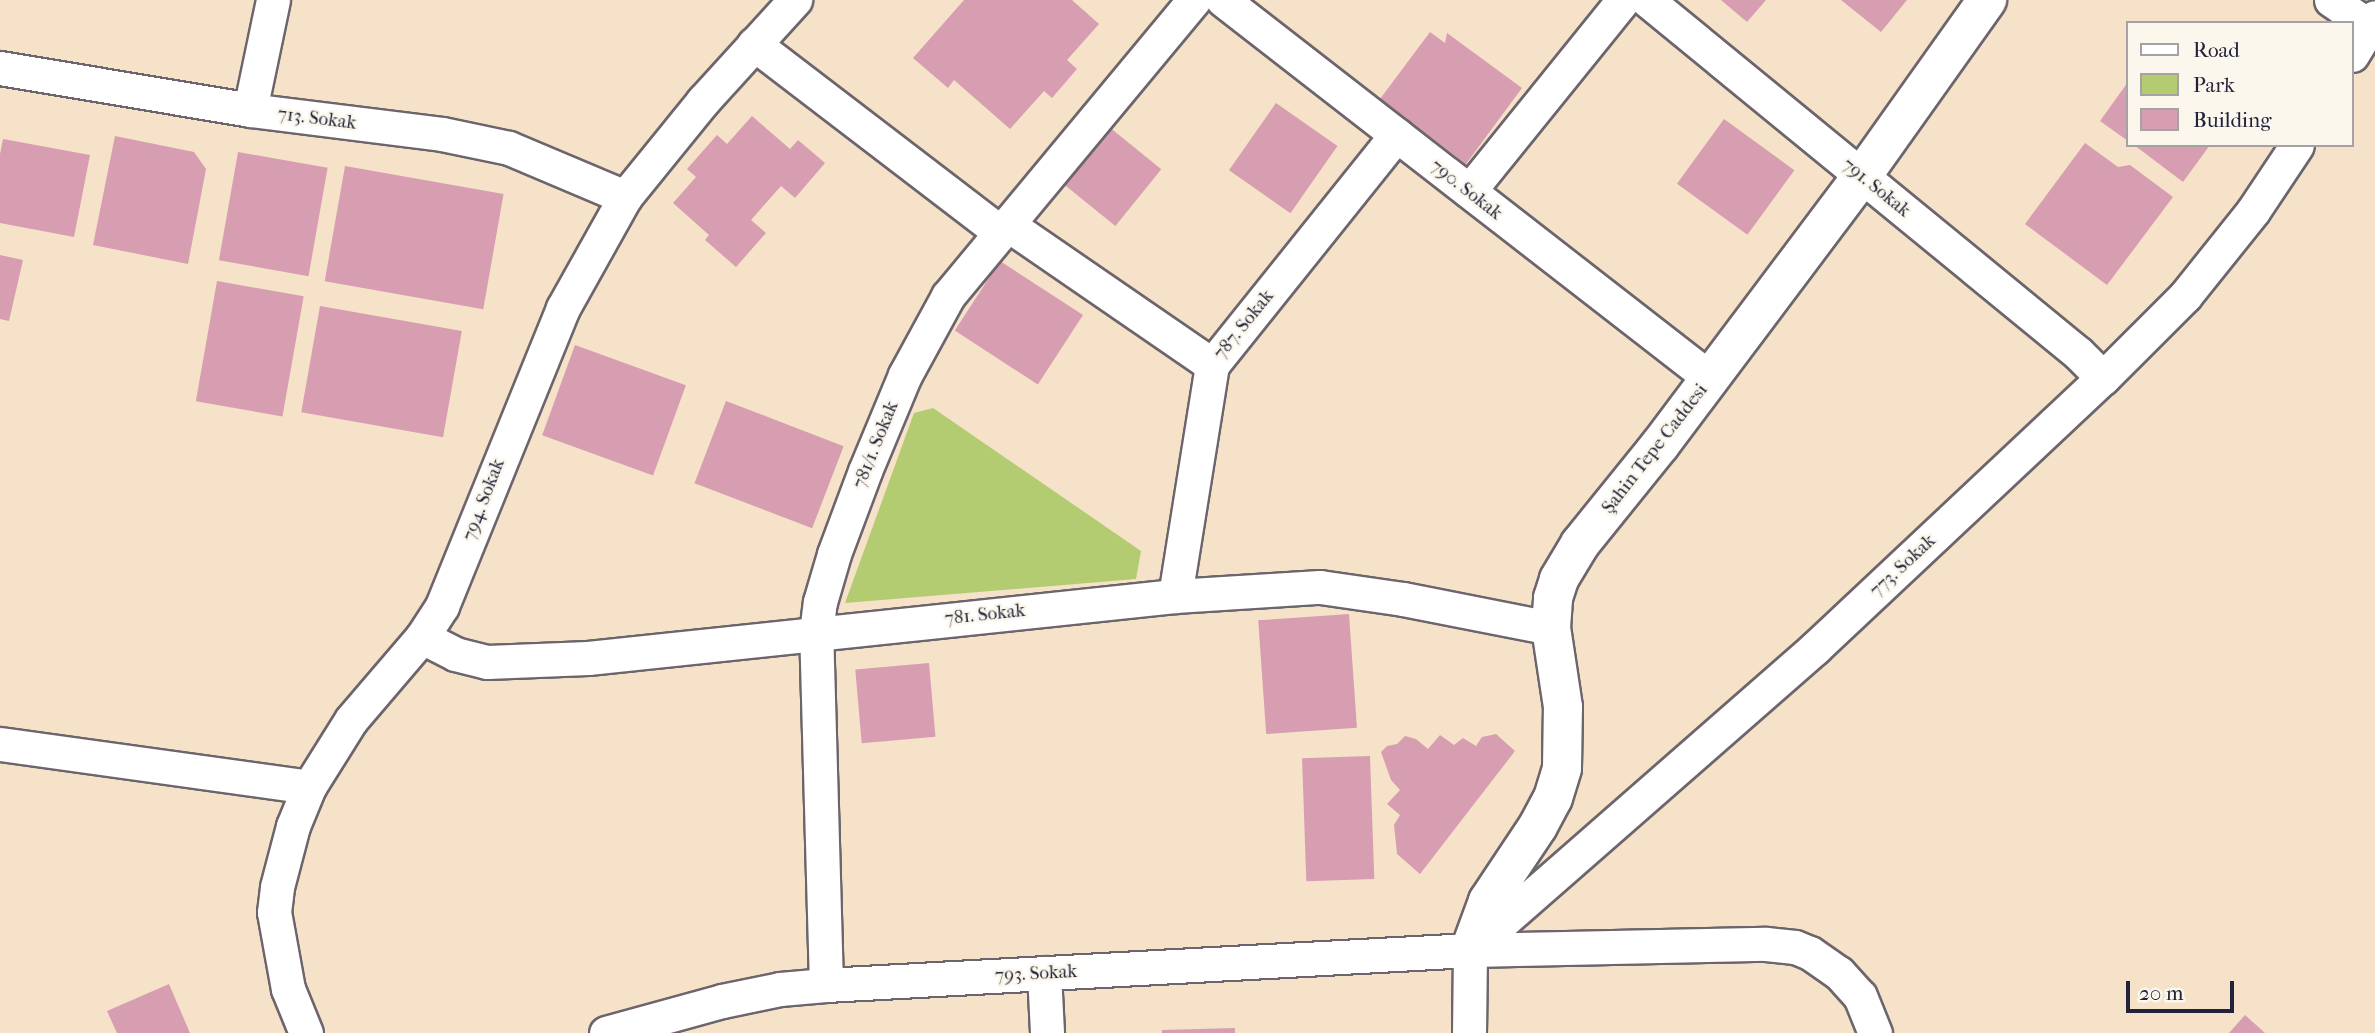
<!DOCTYPE html>
<meta charset="utf-8">
<style>
body{margin:0}
#map{position:relative;width:2375px;height:1033px;overflow:hidden;background:#f5e2c8;font-family:"IM FELL French Canon",serif}
div>[style]{position:absolute}
.green>*{inset:0;background:#b3cb71}
.building>*{inset:0;background:#d79eb2;transform-origin:0 0}
.roads{filter:drop-shadow(2px 0 #6c656c) drop-shadow(-2px 0 #6c656c) drop-shadow(0 2px #6c656c) drop-shadow(0 -2px #6c656c)}
.street>*{height:33px;margin:-16.5px;padding:0 16.5px;transform-origin:16.5px;border-radius:16.5px;background:#fff}
.secondary>*{height:38px;margin:-19px;padding:0 19px;transform-origin:19px;border-radius:19px;background:#fff}
span{translate:-50% -50%;white-space:nowrap;text-align:center;line-height:1.15;-webkit-text-stroke:5px #fbf7ec;paint-order:stroke}
.street-label{font-size:19px;color:#22223b}
.legend{position:absolute;left:2126px;top:21px;width:228px;height:126px;box-sizing:border-box;background:#fbf7ec;border:2px solid #a4a2a5;margin:0;padding:9px 12px;list-style:none;font-size:21px;color:#22223b}
.legend li{display:flex;align-items:center;gap:14px;height:35px}
.legend b{width:35px;border:2px solid #a4a2a5}
.scale{position:absolute;left:2126px;top:981px;width:108px;height:32px;box-sizing:border-box;border:4px solid #22223b;border-top:0;padding-left:9px;font-size:21px;line-height:24px;white-space:nowrap;color:#22223b;-webkit-text-stroke:5px #fbf7ec;paint-order:stroke}
</style>
<div id="map">
<div class="green">
<i style="clip-path:polygon(933px 408px,1141px 551px,1136px 579px,845px 603px,914px 413px)"></i>
</div>
<div class="building">
<i style="clip-path:polygon(964px 0,1072px 0,1099px 24px,1067px 60px,1077px 69px,1052px 98px,1044px 91px,1010px 129px,954px 80px,948px 88px,913px 58px)"></i>
<i style="clip-path:polygon(1721px 0,1766px 0,1747px 22px)"></i>
<i style="clip-path:polygon(1841px 0,1907px 0,1881px 32px)"></i>
<i style="clip-path:polygon(1430px 32px,1445px 43px,1447px 33px,1522px 88px,1466px 164px,1380px 99px)"></i>
<i style="clip-path:polygon(2128px 82px,2128px 141px,2100px 121px)"></i>
<i style="left:1276px;top:103px;width:75px;height:82px;rotate:35deg"></i>
<i style="clip-path:polygon(752px 116px,790px 149px,798px 140px,825px 163px,795px 198px,781px 186px,751px 220px,766px 233px,736px 267px,705px 240px,709px 235px,673px 203px,696px 177px,687px 169px,717px 135px,727px 144px)"></i>
<i style="left:1724px;top:119px;width:87px;height:80px;rotate:36deg"></i>
<i style="left:1103px;top:122px;width:75px;height:73px;rotate:39deg"></i>
<i style="clip-path:polygon(115px 136px,194px 152px,206px 169px,188px 264px,93px 245px)"></i>
<i style="clip-path:polygon(3px 139px,90px 155px,74px 237px,0 223px,0 154px)"></i>
<i style="clip-path:polygon(2085px 143px,2118px 167px,2130px 165px,2173px 197px,2107px 285px,2025px 224px)"></i>
<i style="clip-path:polygon(2134px 145px,2210px 145px,2183px 182px)"></i>
<i style="left:238px;top:152px;width:91px;height:110px;rotate:10deg"></i>
<i style="left:345px;top:166px;width:161px;height:117px;rotate:10deg"></i>
<i style="clip-path:polygon(0 255px,23px 260px,9px 321px,0 319px)"></i>
<i style="left:1000px;top:261px;width:99px;height:83px;rotate:33deg"></i>
<i style="left:217px;top:281px;width:88px;height:122px;rotate:10deg"></i>
<i style="left:320px;top:306px;width:144px;height:108px;rotate:10deg"></i>
<i style="left:575px;top:345px;width:118px;height:96px;rotate:20deg"></i>
<i style="left:726px;top:401px;width:126px;height:88px;rotate:21deg"></i>
<i style="left:1349px;top:614px;width:114px;height:91px;rotate:86deg"></i>
<i style="left:929px;top:663px;width:74px;height:74px;rotate:85deg"></i>
<i style="clip-path:polygon(1496px 734px,1515px 751px,1420px 874px,1397px 854px,1394px 825px,1400px 815px,1387px 804px,1400px 790px,1391px 780px,1381px 752px,1387px 746px,1397px 744px,1405px 736px,1416px 739px,1428px 749px,1440px 735px,1454px 745px,1463px 738px,1476px 746px,1482px 737px)"></i>
<i style="left:1370px;top:756px;width:123px;height:68px;rotate:88deg"></i>
<i style="clip-path:polygon(169px 984px,190px 1033px,117px 1033px,107px 1011px)"></i>
<i style="clip-path:polygon(2245px 1015px,2265px 1033px,2229px 1033px)"></i>
<i style="clip-path:polygon(1235px 1028px,1235px 1033px,1162px 1033px,1162px 1030px)"></i>
</div>
<div class="roads">
<div class="street">
<i style="left:1223px;top:0;width:618px;rotate:37.83deg"></i>
<i style="left:1647px;top:0;width:557px;rotate:39.32deg"></i>
<i style="left:2078px;top:353px;width:35px;rotate:45deg"></i>
<i style="left:2331px;top:0;width:46px;rotate:34.4deg"></i>
<i style="left:754px;top:44px;width:310px;rotate:37.4deg"></i>
<i style="left:2352px;top:55px;width:44px;rotate:-58.8deg"></i>
<i style="left:0;top:68px;width:254px;rotate:9.5deg"></i>
<i style="left:250px;top:110px;width:193px;rotate:7.1deg"></i>
<i style="left:442px;top:134px;width:68px;rotate:11.8deg"></i>
<i style="left:509px;top:148px;width:126px;rotate:22.9deg"></i>
<i style="left:250px;top:110px;width:112px;rotate:-78.2deg"></i>
<i style="left:1469px;top:191px;width:245px;rotate:-51.1deg"></i>
<i style="left:1007px;top:224px;width:249px;rotate:34.5deg"></i>
<i style="left:1175px;top:596px;width:234px;rotate:-80.9deg"></i>
<i style="left:1212px;top:365px;width:295px;rotate:-51.3deg"></i>
<i style="left:422px;top:637px;width:37px;rotate:27deg"></i>
<i style="left:455px;top:654px;width:33px;rotate:14deg"></i>
<i style="left:487px;top:662px;width:101px;rotate:-2.3deg"></i>
<i style="left:588px;top:658px;width:590px;rotate:-6.03deg"></i>
<i style="left:1175px;top:596px;width:145px;rotate:-3.6deg"></i>
<i style="left:1320px;top:587px;width:84px;rotate:8.2deg"></i>
<i style="left:1403px;top:599px;width:151px;rotate:11.1deg"></i>
<i style="left:0;top:744px;width:312px;rotate:7.9deg"></i>
<i style="left:1470px;top:950px;width:459px;rotate:-41.2deg"></i>
<i style="left:1815px;top:648px;width:395px;rotate:-43.2deg"></i>
<i style="left:2103px;top:378px;width:116px;rotate:-45deg"></i>
<i style="left:2185px;top:296px;width:109px;rotate:-51.3deg"></i>
<i style="left:2253px;top:211px;width:79px;rotate:-56.3deg"></i>
<i style="left:1044px;top:973px;width:60px;rotate:87.1deg"></i>
<i style="left:826px;top:985px;width:352px;rotate:-91.6deg"></i>
<i style="left:816px;top:633px;width:31px;rotate:-83deg"></i>
<i style="left:820px;top:602px;width:50px;rotate:-73.7deg"></i>
<i style="left:834px;top:554px;width:89px;rotate:-69.5deg"></i>
<i style="left:865px;top:471px;width:104px;rotate:-67.4deg"></i>
<i style="left:905px;top:375px;width:90px;rotate:-61.4deg"></i>
<i style="left:948px;top:296px;width:385px;rotate:-50.3deg"></i>
<i style="left:306px;top:1033px;width:48px;rotate:-112.2deg"></i>
<i style="left:288px;top:989px;width:78px;rotate:-100.3deg"></i>
<i style="left:274px;top:912px;width:25px;rotate:-83deg"></i>
<i style="left:277px;top:887px;width:63px;rotate:-75.3deg"></i>
<i style="left:293px;top:826px;width:42px;rotate:-67.7deg"></i>
<i style="left:309px;top:787px;width:79px;rotate:-57.9deg"></i>
<i style="left:351px;top:720px;width:109px;rotate:-49.5deg"></i>
<i style="left:422px;top:637px;width:37px;rotate:-57deg"></i>
<i style="left:442px;top:606px;width:322px;rotate:-67.9deg"></i>
<i style="left:563px;top:308px;width:127px;rotate:-60.8deg"></i>
<i style="left:625px;top:197px;width:124px;rotate:-50.9deg"></i>
<i style="left:703px;top:101px;width:137px;rotate:-47.7deg"></i>
<i style="left:606px;top:1033px;width:120px;rotate:-15.4deg"></i>
<i style="left:722px;top:1001px;width:59px;rotate:-11.7deg"></i>
<i style="left:780px;top:989px;width:46px;rotate:-5deg"></i>
<i style="left:826px;top:985px;width:645px;rotate:-3.11deg"></i>
<i style="left:1470px;top:950px;width:296px;rotate:-1.2deg"></i>
<i style="left:1766px;top:944px;width:29px;rotate:6deg"></i>
<i style="left:1795px;top:947px;width:16px;rotate:22deg"></i>
<i style="left:1810px;top:953px;width:35px;rotate:35deg"></i>
<i style="left:1839px;top:973px;width:31px;rotate:48deg"></i>
<i style="left:1860px;top:996px;width:40px;rotate:68deg"></i>
<i style="left:1469px;top:1033px;width:83px;rotate:-89.3deg"></i>
</div>
<div class="secondary">
<i style="left:1470px;top:950px;width:52px;rotate:-69.8deg"></i>
<i style="left:1488px;top:901px;width:90px;rotate:-56.3deg"></i>
<i style="left:1538px;top:826px;width:32px;rotate:-62deg"></i>
<i style="left:1553px;top:798px;width:31px;rotate:-73deg"></i>
<i style="left:1562px;top:768px;width:61px;rotate:-89.1deg"></i>
<i style="left:1563px;top:707px;width:80px;rotate:-98.6deg"></i>
<i style="left:1551px;top:628px;width:30px;rotate:-86deg"></i>
<i style="left:1553px;top:598px;width:20px;rotate:-72deg"></i>
<i style="left:1559px;top:579px;width:41px;rotate:-59deg"></i>
<i style="left:1580px;top:544px;width:127px;rotate:-51.1deg"></i>
<i style="left:1660px;top:445px;width:336px;rotate:-53.1deg"></i>
<i style="left:1862px;top:176px;width:216px;rotate:-54.6deg"></i>
</div>
</div>
<div class="street-label">
<span style="left:317px;top:119px;rotate:7deg">713. Sokak</span>
<span style="left:1876px;top:188px;rotate:39deg">791. Sokak</span>
<span style="left:1466px;top:190px;rotate:38deg">790. Sokak</span>
<span style="left:1244px;top:325px;rotate:-51deg">787. Sokak</span>
<span style="left:876px;top:445px;rotate:-68deg">781/1. Sokak</span>
<span style="left:1655px;top:449px;rotate:-52deg">Şahin Tepe Caddesi</span>
<span style="left:484px;top:500px;rotate:-69deg">794. Sokak</span>
<span style="left:1903px;top:566px;rotate:-43deg">773. Sokak</span>
<span style="left:985px;top:615px;rotate:-6deg">781. Sokak</span>
<span style="left:1036px;top:974px;rotate:-3deg">793. Sokak</span>
</div>
<ul class="legend">
<li><b style="height:9px;background:#fff"></b>Road</li>
<li><b style="height:19px;background:#b3cb71"></b>Park</li>
<li><b style="height:19px;background:#d79eb2"></b>Building</li>
</ul>
<div class="scale">20 m</div>
</div>
